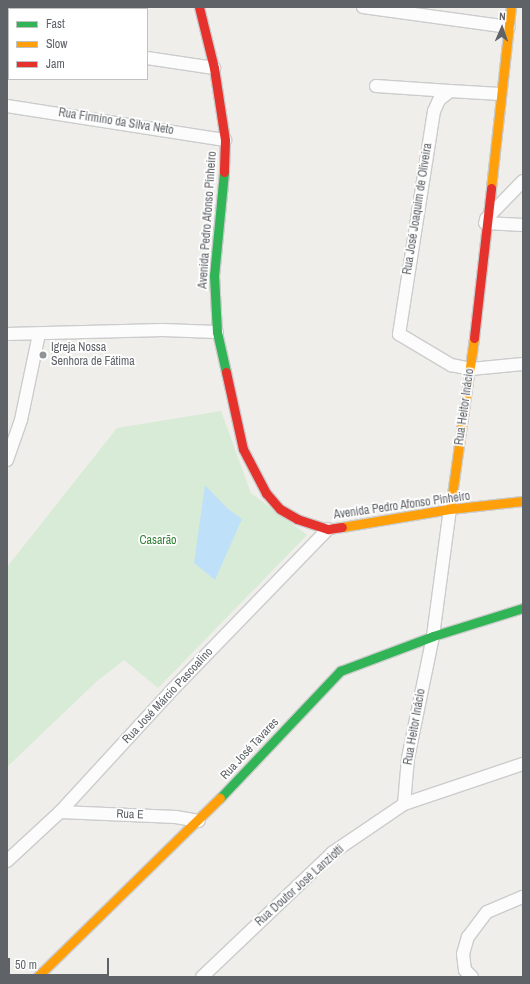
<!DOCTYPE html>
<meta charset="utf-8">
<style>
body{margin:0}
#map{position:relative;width:530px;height:984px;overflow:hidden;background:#efeeea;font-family:"Archivo Narrow",sans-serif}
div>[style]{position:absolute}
.green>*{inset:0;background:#d8ebd6}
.water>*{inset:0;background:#bfe0f9}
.roads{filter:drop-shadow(1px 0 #cbcccc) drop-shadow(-1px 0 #cbcccc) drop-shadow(0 1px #cbcccc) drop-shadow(0 -1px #cbcccc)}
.street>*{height:12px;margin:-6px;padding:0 6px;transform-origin:6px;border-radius:6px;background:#fdfcfc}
.fast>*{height:9px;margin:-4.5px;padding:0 4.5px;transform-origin:4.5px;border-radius:4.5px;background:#30b455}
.slow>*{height:9px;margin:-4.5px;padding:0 4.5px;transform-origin:4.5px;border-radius:4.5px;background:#ff9f0a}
.jam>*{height:9px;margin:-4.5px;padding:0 4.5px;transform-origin:4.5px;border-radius:4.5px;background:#e5322d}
.dots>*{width:11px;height:11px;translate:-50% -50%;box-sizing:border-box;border:2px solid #fff;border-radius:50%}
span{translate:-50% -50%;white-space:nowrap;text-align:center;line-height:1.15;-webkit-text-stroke:3.5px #fff;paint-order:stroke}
.street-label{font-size:12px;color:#5f6368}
.poi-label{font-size:12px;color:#5f6368}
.left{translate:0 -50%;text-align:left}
.park-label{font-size:12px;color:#348238}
.frame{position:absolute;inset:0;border:8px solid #5f6368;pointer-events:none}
.legend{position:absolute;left:8px;top:8px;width:140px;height:72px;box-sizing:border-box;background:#fff;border:1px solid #bfc1c3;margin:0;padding:5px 7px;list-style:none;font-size:12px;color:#5f6368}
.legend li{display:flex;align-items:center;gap:8px;height:20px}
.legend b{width:20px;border:1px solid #bfc1c3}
.north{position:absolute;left:482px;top:8px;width:40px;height:40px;-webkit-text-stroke:3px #fff;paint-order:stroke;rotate:2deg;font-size:11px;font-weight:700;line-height:16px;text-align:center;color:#5f6368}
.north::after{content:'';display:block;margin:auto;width:14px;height:18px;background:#5f6368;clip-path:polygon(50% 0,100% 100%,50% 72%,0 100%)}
.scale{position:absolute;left:8px;top:958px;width:101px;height:18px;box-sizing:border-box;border:2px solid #5f6368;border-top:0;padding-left:5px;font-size:12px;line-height:14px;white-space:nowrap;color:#5f6368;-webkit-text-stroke:3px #fff;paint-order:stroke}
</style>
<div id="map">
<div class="green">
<i style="clip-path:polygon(221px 411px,251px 493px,307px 535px,158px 688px,124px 660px,96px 682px,7px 767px,7px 567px,117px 428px)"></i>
</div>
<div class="water">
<i style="clip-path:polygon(205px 485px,228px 509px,242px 519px,215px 580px,194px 563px)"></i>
</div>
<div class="roads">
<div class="street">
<i style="left:363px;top:7px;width:147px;rotate:7.8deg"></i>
<i style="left:7px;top:36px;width:2px;rotate:27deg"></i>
<i style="left:147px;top:58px;width:68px;rotate:8.5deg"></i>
<i style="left:376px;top:86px;width:74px;rotate:3.9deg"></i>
<i style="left:500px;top:94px;width:50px;rotate:-176.6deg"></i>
<i style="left:450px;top:91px;width:14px;rotate:141deg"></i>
<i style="left:439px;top:100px;width:12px;rotate:114deg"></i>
<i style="left:434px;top:111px;width:226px;rotate:98.9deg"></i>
<i style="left:399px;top:334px;width:61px;rotate:30.8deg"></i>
<i style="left:451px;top:365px;width:20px;rotate:11deg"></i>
<i style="left:471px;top:369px;width:52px;rotate:-5.5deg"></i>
<i style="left:7px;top:106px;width:221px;rotate:8.9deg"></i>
<i style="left:486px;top:219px;width:53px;rotate:-45.8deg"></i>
<i style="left:485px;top:223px;width:38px;rotate:3deg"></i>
<i style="left:7px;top:334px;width:156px;rotate:-1.5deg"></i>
<i style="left:163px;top:330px;width:54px;rotate:2.1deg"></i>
<i style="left:7px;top:460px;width:42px;rotate:-70.7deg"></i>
<i style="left:21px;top:420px;width:88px;rotate:-78.2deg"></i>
<i style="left:404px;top:804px;width:46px;rotate:-85deg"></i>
<i style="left:408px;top:758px;width:125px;rotate:-78.4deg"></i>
<i style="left:433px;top:636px;width:128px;rotate:-82.4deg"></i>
<i style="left:60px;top:812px;width:116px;rotate:2.5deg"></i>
<i style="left:176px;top:817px;width:23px;rotate:10deg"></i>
<i style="left:7px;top:861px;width:72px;rotate:-42.8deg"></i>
<i style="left:60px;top:812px;width:166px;rotate:-47.4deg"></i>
<i style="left:172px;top:690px;width:224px;rotate:-45.9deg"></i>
<i style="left:202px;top:977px;width:180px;rotate:-43.6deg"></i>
<i style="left:332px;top:853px;width:87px;rotate:-34.2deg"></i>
<i style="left:404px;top:804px;width:126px;rotate:-18.6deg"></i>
<i style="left:472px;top:977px;width:10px;rotate:-135deg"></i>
<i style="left:465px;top:970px;width:16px;rotate:-97deg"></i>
<i style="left:463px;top:954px;width:18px;rotate:-74deg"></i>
<i style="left:468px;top:937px;width:31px;rotate:-53deg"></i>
<i style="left:487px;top:912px;width:39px;rotate:-23deg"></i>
</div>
<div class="fast">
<i style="left:224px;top:172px;width:103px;rotate:95.5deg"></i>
<i style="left:214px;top:275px;width:57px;rotate:87deg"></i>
<i style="left:217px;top:332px;width:41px;rotate:77.3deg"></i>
<i style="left:220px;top:798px;width:175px;rotate:-46.6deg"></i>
<i style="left:340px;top:671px;width:99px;rotate:-20.6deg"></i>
<i style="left:433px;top:636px;width:94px;rotate:-17.3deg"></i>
</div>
<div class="slow">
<i style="left:491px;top:188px;width:182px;rotate:-83.7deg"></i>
<i style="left:450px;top:509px;width:173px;rotate:-82deg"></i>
<i style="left:342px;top:527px;width:109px;rotate:-9.5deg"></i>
<i style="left:450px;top:509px;width:73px;rotate:-6.3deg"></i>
<i style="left:37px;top:977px;width:256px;rotate:-44.4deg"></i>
</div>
<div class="jam">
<i style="left:199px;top:7px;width:63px;rotate:76.2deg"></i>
<i style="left:214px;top:68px;width:73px;rotate:81.3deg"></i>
<i style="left:225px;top:140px;width:32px;rotate:92deg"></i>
<i style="left:474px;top:338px;width:151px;rotate:-83.5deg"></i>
<i style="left:226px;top:372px;width:79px;rotate:77.6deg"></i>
<i style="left:243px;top:449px;width:50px;rotate:62.4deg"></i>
<i style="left:266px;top:493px;width:21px;rotate:49deg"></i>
<i style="left:280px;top:509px;width:20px;rotate:30deg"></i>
<i style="left:297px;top:519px;width:33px;rotate:18deg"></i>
<i style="left:328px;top:529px;width:14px;rotate:-8deg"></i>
</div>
</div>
<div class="dots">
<i style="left:43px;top:355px;background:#919496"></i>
</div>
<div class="street-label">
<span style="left:116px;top:122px;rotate:9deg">Rua Firmino da Silva Neto</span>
<span style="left:418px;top:209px;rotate:-81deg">Rua José Joaquim de Oliveira</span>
<span style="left:208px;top:220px;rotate:-86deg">Avenida Pedro Afonso Pinheiro</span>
<span style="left:465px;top:407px;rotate:-82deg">Rua Heitor Inácio</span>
<span style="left:402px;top:506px;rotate:-8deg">Avenida Pedro Afonso Pinheiro</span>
<span style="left:168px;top:696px;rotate:-47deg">Rua José Márcio Pascoalino</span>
<span style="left:415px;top:727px;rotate:-80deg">Rua Heitor Inácio</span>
<span style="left:250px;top:749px;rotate:-47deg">Rua José Tavares</span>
<span style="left:130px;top:815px;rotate:2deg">Rua E</span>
<span style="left:300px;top:886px;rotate:-42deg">Rua Doutor José Lanziotti</span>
</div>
<div class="poi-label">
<span class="left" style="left:51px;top:355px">Igreja Nossa<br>Senhora de Fátima</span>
</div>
<div class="park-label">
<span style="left:158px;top:541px">Casarão</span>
</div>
<div class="frame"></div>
<ul class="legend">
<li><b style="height:5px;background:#30b455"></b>Fast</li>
<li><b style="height:5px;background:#ff9f0a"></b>Slow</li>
<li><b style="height:5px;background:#e5322d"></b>Jam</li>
</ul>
<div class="north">N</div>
<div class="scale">50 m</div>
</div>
